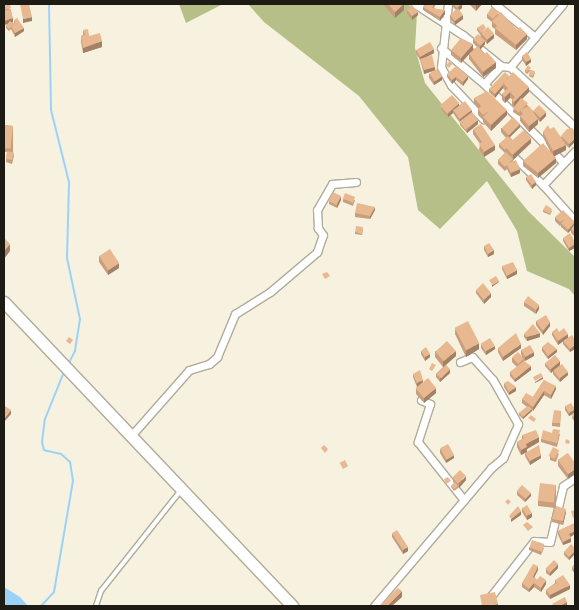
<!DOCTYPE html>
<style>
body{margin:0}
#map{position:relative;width:579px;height:610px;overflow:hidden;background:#f6f2df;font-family:Helvetica,sans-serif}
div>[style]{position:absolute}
.forest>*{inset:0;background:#b6bf87}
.water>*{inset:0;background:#9dd2f8}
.stream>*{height:2px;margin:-1px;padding:0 1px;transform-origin:1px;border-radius:1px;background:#9dd2f8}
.roads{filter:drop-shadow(1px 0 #b0ab9a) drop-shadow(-1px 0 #b0ab9a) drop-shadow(0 1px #b0ab9a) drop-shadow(0 -1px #b0ab9a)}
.lane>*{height:4px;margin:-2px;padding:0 2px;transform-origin:2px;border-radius:2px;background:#fff}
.street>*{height:7px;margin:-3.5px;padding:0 3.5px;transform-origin:3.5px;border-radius:3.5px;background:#fff}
.primary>*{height:11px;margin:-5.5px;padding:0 5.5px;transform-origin:5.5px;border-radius:5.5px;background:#fff}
.wall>*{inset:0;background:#c89e7d}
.shaded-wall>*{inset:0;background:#a28166}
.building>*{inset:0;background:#e8b891;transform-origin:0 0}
span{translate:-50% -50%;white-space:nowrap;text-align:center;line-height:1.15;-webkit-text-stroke:4.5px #f6f2df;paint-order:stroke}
.frame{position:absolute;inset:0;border:5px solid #1d1b14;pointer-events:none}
</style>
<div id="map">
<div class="forest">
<i style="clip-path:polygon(179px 4px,223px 4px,186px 23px)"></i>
<i style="clip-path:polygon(248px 4px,408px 4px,417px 13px,415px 48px,425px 83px,528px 211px,575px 257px,575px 296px,569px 289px,527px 271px,517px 231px,487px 181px,440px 229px,418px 210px,408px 157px,359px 96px,264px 22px)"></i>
</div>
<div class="water">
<i style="clip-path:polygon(4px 587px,20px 597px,28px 606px,4px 606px)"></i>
</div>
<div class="stream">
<i style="left:49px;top:4px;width:106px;rotate:88.9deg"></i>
<i style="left:51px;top:110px;width:74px;rotate:76deg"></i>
<i style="left:69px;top:182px;width:76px;rotate:91.5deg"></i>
<i style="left:67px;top:258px;width:62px;rotate:78deg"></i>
<i style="left:80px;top:319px;width:32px;rotate:99deg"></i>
<i style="left:75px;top:351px;width:13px;rotate:117deg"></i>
<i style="left:41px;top:606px;width:19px;rotate:-47deg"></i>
<i style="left:54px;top:592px;width:113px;rotate:-80.3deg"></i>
<i style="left:73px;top:481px;width:19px;rotate:-99deg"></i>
<i style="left:70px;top:462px;width:12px;rotate:-138deg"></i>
<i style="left:61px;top:454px;width:17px;rotate:-167deg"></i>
<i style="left:44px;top:450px;width:8px;rotate:-104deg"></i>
<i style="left:42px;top:442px;width:23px;rotate:-83deg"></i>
<i style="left:45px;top:419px;width:51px;rotate:-68deg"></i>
</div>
<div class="roads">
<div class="lane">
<i style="left:96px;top:606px;width:16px;rotate:-72deg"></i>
<i style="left:101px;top:591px;width:129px;rotate:-51.6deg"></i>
</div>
<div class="street">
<i style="left:415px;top:4px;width:57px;rotate:32.9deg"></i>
<i style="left:463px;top:35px;width:49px;rotate:39.2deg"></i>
<i style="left:501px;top:66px;width:9px;rotate:6deg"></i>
<i style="left:510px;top:67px;width:39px;rotate:-50deg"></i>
<i style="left:448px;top:4px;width:63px;rotate:96.3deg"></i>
<i style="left:441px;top:67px;width:21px;rotate:61deg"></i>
<i style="left:451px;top:85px;width:47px;rotate:46.7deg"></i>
<i style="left:495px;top:4px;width:52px;rotate:39.5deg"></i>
<i style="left:535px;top:37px;width:43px;rotate:-49.7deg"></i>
<i style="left:441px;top:48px;width:56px;rotate:39.9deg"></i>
<i style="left:484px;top:84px;width:25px;rotate:-47deg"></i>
<i style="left:510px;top:67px;width:88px;rotate:42.7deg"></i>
<i style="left:484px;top:84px;width:112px;rotate:44.6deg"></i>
<i style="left:575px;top:151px;width:47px;rotate:133.3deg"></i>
<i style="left:543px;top:185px;width:48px;rotate:48.4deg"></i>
<i style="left:510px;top:153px;width:46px;rotate:44.1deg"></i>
<i style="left:421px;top:400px;width:10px;rotate:24deg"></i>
<i style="left:430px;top:404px;width:40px;rotate:108deg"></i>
<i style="left:418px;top:442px;width:74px;rotate:51.6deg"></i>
<i style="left:130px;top:437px;width:89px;rotate:-48.6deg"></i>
<i style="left:189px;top:370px;width:21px;rotate:-17deg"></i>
<i style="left:209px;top:364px;width:11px;rotate:-41deg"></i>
<i style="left:217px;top:357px;width:47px;rotate:-67.3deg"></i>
<i style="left:235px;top:314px;width:41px;rotate:-32.2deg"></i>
<i style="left:270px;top:292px;width:62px;rotate:-40.4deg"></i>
<i style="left:317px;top:252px;width:18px;rotate:-71deg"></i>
<i style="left:323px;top:235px;width:9px;rotate:-126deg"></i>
<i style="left:318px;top:228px;width:18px;rotate:-93deg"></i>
<i style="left:317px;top:210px;width:30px;rotate:-60deg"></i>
<i style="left:332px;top:184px;width:24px;rotate:-5deg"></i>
<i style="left:374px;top:606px;width:181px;rotate:-49.7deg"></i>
<i style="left:491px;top:468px;width:16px;rotate:-40deg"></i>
<i style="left:503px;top:458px;width:37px;rotate:-66deg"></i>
<i style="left:518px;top:424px;width:51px;rotate:-119.6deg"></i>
<i style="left:493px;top:380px;width:31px;rotate:-132deg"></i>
<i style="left:472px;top:357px;width:13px;rotate:157deg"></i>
<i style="left:487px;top:606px;width:11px;rotate:-68deg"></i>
<i style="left:491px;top:596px;width:70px;rotate:-52deg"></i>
<i style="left:534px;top:541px;width:16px;rotate:4deg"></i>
<i style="left:550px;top:542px;width:57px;rotate:-76.9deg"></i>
<i style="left:563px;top:486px;width:14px;rotate:-34deg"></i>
</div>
<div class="primary">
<i style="left:4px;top:302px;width:419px;rotate:46.5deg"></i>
</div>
</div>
<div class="wall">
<i style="clip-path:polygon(4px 4px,11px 10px,13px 22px,12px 22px,14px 24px,14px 20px,24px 31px,15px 37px,11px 29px,9px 31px,6px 28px,6px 26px,7px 24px,4px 25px)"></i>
<i style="clip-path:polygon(383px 4px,403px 4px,404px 10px,395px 18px)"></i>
<i style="clip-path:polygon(436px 4px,434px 8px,445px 14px,440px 21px,423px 10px,423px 7px)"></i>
<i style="clip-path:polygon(452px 4px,461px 4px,462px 8px,459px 10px,463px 19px,455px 25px,450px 18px,450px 15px,456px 10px,452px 6px)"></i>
<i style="clip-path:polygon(469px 4px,482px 4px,476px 11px)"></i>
<i style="clip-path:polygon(407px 10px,418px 15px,412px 20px,407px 13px)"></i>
<i style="clip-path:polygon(487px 14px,499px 14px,527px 39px,516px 50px,495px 34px,495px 29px,492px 27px,492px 22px,487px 18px)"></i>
<i style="clip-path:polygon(477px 28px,494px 38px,487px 44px,485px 41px,485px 44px,481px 49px,496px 68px,483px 77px,469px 59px,469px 54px,461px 63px,451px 55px,451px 50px,473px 50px,470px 52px,477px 47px,473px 43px,473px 39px,481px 36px,477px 30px)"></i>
<i style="clip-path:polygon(83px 30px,102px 47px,83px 53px,81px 42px,81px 36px,83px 35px)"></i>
<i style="clip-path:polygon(416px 50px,434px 53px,427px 57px,442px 80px,434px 85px,429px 78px,429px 74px,434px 71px,424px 74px,420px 60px,416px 53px)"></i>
<i style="clip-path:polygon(522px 56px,531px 62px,526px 66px,522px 59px)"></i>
<i style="clip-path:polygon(525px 70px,531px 70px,535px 73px,533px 78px,529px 76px,530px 71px,527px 74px,525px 72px)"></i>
<i style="clip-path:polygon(447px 74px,468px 79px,463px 86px,456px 80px,452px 84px,447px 77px)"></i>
<i style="clip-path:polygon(509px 76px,529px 92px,522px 99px,528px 106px,533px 111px,546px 116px,540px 122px,538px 120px,538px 124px,529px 132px,520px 121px,520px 116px,519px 116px,513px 112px,514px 107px,512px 105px,512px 99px,510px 98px,505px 103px,502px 100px,502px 94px,505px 91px,503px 88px,495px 98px,489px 92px,489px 89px)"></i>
<i style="clip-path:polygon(474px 98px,507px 115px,491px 131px,483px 122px,483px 120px,478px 115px,478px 109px,479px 109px,474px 103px)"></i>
<i style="clip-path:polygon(459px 105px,472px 113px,478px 124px,467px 133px,460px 125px,460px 123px,453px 113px,448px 117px,441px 109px,441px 106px)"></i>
<i style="clip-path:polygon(4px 125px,13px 126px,13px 152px,14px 156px,12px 164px,6px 162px,7px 152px,4px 152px)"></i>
<i style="clip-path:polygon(520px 127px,510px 137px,513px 141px,531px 143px,513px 160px,520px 173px,511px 177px,507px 169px,505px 171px,498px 164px,498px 160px,505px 153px,499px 147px,499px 144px,506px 138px,501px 132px,501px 128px)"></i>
<i style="clip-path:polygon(572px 128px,569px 148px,566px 145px,566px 150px,555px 156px,556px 163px,538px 178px,523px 166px,523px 161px,550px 151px,543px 137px,543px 132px,550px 129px,561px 137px)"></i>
<i style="clip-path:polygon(473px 129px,495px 150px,484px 157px,479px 150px,480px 144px,473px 134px)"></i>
<i style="clip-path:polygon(526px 177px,536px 185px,532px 189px,526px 180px)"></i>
<i style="clip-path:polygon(343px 199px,355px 200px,353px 206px,343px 202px)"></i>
<i style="clip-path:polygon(341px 200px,337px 208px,329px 204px,329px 201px)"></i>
<i style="clip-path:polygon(375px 210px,370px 219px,355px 217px,355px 213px)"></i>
<i style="clip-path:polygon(543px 210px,552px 211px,550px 215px,543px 212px)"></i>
<i style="clip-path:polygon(555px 217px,575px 222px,575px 237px,571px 233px,571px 230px,568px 233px,561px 227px,561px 225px,560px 226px,555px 221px)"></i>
<i style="clip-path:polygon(363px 229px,362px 235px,355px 234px,355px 232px)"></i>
<i style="clip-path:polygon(563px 238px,575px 242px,575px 248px,569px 251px,563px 241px)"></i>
<i style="clip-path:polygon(484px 246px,494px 254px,488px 257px,484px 250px)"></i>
<i style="clip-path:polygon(99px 256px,119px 268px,108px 275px,99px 262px)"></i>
<i style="clip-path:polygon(502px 266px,517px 274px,507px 279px,502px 269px)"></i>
<i style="clip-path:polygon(476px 290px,491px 297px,484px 304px,476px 293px)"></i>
<i style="clip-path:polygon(524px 302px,539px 309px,536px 314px,524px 306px)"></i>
<i style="clip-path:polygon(536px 321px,550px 326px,543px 335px,536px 325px)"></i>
<i style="clip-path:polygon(455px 329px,479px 349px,466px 357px,455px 334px)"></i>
<i style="clip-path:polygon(552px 332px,559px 332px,568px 338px,575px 340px,575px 349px,570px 352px,563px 344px,563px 341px,558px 345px,552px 335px)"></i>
<i style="clip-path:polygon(524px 334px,540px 337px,527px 341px,524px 337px)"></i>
<i style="clip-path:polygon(481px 344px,495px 349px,486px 355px,481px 348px)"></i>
<i style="clip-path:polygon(542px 347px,557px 352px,548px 359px,542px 351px)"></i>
<i style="clip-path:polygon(498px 348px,521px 348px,503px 361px,498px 352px)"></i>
<i style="clip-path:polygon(521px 350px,534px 356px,524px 361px,531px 370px,515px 382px,510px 376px,510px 372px,517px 367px,512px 362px,512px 358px,522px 356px,521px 354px)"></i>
<i style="clip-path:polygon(421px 351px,430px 357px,425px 361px,421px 354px)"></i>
<i style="clip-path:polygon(435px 351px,456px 356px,446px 365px,450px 373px,440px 382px,436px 377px,436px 374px,443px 367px,435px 357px)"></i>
<i style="clip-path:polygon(545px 363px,560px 365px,568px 375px,560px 382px,553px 374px,553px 371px,551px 373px,545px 366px)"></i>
<i style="clip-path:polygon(413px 374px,436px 393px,424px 403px,416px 394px,416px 388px,419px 385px,417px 387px,413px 377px)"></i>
<i style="clip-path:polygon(544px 380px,556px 389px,551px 399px,544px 395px,533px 411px,532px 410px,532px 411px,523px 419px,519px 415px,519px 413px,527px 407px,522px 403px,522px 399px,533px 397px)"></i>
<i style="clip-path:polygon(504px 383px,516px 391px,509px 395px,504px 387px)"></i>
<i style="clip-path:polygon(565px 406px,575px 412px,575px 422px,572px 418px,573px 414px,569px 416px,565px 410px)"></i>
<i style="clip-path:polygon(561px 411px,560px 427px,552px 426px,552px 423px)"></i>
<i style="clip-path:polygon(552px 433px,560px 434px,557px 447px,541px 442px,541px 439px)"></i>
<i style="clip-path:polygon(522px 435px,539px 442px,527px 449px,527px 452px,541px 458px,530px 465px,525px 456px,525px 453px,521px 455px,517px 447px,517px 442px,522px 439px)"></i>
<i style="clip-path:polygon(440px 449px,454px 458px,446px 463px,440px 453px)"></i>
<i style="clip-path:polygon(559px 453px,556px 462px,550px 460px,550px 457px)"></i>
<i style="clip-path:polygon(568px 453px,568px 479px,558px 466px,558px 460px)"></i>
<i style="clip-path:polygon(453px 478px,466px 480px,459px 488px,458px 487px,458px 488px,454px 491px,451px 487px,451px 486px,454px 483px,453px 482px)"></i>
<i style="clip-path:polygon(556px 485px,556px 506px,566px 512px,563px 525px,552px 522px,552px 519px,555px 508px,538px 506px,538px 501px)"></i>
<i style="clip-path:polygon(517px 491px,531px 496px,525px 502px,517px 495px)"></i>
<i style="clip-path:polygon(522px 508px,532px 517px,527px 520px,522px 512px)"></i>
<i style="clip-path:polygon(575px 523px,575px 534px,570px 537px,571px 542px,563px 545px,558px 535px,558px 531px)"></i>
<i style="clip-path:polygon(392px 533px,408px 551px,403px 554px,392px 537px)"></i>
<i style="clip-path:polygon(529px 547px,544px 548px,541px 555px,529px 550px)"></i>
<i style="clip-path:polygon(575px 548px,575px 554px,569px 560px,564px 555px,564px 552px)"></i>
<i style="clip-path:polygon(575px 564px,575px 574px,572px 570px,572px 567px)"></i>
<i style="clip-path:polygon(558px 568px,550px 576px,546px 573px,546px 569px)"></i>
<i style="clip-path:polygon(538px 570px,534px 577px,537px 580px,546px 584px,541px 592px,534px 587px,529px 592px,522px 587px,522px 583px)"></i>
<i style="clip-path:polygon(555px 580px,570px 589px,550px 599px,546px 594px,546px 590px,555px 583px)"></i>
</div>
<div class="shaded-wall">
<i style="clip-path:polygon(404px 4px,404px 10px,395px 18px,395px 12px)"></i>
<i style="clip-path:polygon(462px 4px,462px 8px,457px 12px,457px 8px)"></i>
<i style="clip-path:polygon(478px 4px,482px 4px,476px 11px,476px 5px)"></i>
<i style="clip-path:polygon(445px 10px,445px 14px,440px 21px,440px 17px)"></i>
<i style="clip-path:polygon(418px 12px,418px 15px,412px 20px,412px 16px)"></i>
<i style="clip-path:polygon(463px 15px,463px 19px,455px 25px,455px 21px)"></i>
<i style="clip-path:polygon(32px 17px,32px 21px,23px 23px,23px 19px)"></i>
<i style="clip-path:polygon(13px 18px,13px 22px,4px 25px,4px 21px)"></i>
<i style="clip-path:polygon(24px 28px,24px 31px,15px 37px,15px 33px)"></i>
<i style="clip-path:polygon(494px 34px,494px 38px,487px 44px,487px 40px)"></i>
<i style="clip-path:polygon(527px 34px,527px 39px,516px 50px,516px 45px)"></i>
<i style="clip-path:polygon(102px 41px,102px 47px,83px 53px,83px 48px)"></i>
<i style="clip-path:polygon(485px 41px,485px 44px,480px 50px,480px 46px)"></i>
<i style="clip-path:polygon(473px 44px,473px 50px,461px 63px,461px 58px)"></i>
<i style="clip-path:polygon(434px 49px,434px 53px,420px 60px,420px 57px)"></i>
<i style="clip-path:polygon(531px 59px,531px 62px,526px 66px,526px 62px)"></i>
<i style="clip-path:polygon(496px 62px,496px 68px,483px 77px,483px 72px)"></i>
<i style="clip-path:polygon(435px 67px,435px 70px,424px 74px,424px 70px)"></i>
<i style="clip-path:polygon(442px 76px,442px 80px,434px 85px,434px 82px)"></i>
<i style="clip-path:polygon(468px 76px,468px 79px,463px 86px,463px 82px)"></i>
<i style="clip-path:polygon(456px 77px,456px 80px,452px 84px,452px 80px)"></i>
<i style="clip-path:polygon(503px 85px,503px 88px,495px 98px,495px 94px)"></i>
<i style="clip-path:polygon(529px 87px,529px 92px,514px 107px,514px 102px)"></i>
<i style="clip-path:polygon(510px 92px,510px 98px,505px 103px,505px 97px)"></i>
<i style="clip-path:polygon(459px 103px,459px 107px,453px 110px,453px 113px,448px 117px,448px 114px)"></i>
<i style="clip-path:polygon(472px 110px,472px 113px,460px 123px,460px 119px)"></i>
<i style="clip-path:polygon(507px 110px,507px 115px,491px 131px,491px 125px)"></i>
<i style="clip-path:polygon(546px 112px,546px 116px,540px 122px,540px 118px)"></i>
<i style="clip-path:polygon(538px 119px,538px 124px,529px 132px,529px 126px)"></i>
<i style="clip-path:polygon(478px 120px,478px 124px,467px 133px,467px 130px)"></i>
<i style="clip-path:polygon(520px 124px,520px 127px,508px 139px,508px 136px)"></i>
<i style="clip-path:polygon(531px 138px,531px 143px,513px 160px,513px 155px)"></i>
<i style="clip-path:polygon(575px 138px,575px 142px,569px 148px,569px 144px)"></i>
<i style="clip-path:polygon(495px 145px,495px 150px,484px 157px,484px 152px)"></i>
<i style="clip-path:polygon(566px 145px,566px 150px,553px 157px,553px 151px)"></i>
<i style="clip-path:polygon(556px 158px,556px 163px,538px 178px,538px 173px)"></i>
<i style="clip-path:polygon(520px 169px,520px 173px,511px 177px,511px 173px)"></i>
<i style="clip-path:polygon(536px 182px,536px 185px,532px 189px,532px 185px)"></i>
<i style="clip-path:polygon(341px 196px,341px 200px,337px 208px,337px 204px)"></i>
<i style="clip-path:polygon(375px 207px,375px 210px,370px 219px,370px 216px)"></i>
<i style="clip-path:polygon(575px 222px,575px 225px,568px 233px,568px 230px)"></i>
<i style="clip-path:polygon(10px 244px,10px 251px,4px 259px,4px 251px)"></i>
<i style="clip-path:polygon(575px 244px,575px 248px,569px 251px,569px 248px)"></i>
<i style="clip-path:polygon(494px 250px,494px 254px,488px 257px,488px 254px)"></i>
<i style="clip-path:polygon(119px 263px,119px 268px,108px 275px,108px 270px)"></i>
<i style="clip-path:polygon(517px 270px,517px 274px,507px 279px,507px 276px)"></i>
<i style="clip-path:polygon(499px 281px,499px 282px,492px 287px,492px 285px)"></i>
<i style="clip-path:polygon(491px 293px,491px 297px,484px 304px,484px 300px)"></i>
<i style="clip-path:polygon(539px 305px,539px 309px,536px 314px,536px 310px)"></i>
<i style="clip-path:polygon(550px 322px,550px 326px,543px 335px,543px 331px)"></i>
<i style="clip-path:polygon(540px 333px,540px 337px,527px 341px,527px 337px)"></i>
<i style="clip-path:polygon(568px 334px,568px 338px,558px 345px,558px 341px)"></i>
<i style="clip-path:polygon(479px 343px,479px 349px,466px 357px,466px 351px)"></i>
<i style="clip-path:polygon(521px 344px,521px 348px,503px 361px,503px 357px)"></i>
<i style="clip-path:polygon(575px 345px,575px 349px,570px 352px,570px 349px)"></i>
<i style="clip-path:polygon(495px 346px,495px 349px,486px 355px,486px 351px)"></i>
<i style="clip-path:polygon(557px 349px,557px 352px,548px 359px,548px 356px)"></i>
<i style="clip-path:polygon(456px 351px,456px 356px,443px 367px,443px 361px)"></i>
<i style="clip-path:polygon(534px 352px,534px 356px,525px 361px,525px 357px)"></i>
<i style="clip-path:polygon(430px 354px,430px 357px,425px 361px,425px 357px)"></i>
<i style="clip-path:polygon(560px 361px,560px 365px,551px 373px,551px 369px)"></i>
<i style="clip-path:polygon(531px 366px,531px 370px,515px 382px,515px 379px)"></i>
<i style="clip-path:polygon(450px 369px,450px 373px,440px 382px,440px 378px)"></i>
<i style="clip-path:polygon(568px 372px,568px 375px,560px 382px,560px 378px)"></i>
<i style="clip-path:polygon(543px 377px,543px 379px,535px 383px,535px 382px)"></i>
<i style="clip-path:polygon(423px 380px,423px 384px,417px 387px,417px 383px)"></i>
<i style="clip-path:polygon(556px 386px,556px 389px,551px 399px,551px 395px)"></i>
<i style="clip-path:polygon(516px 387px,516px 391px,509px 395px,509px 392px)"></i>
<i style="clip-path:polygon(436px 388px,436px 393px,424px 403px,424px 398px)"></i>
<i style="clip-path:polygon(544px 391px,544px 395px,533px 411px,533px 407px)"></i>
<i style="clip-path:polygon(532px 409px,532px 411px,523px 419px,523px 417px)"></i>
<i style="clip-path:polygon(575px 409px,575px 413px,569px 416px,569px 413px)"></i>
<i style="clip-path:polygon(11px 410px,11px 414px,4px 422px,4px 419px)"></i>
<i style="clip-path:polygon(539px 437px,539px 442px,527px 449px,527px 452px,521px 455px,521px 450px,526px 444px)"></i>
<i style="clip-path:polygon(454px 455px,454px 458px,446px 463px,446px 459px)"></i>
<i style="clip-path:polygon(541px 455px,541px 458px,530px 465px,530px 461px)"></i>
<i style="clip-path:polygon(575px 469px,575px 474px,568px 479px,568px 474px)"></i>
<i style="clip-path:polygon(466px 476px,466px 480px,459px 488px,459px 484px)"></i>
<i style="clip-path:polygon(531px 493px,531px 496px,525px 502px,525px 499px)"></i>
<i style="clip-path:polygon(566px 509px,566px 512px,563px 525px,563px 521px)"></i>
<i style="clip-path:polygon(521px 511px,521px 515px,511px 522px,511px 519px)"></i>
<i style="clip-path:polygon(532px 513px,532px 517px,527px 520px,527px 516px)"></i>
<i style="clip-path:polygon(575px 531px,575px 534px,569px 538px,569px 534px)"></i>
<i style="clip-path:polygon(571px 538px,571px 542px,563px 545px,563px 542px)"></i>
<i style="clip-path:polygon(408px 547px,408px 551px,403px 554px,403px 550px)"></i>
<i style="clip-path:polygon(575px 551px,575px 554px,569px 560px,569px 557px)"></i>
<i style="clip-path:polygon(558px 564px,558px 568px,550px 576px,550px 573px)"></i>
<i style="clip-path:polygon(538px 566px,538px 570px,533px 580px,533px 577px)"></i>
<i style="clip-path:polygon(546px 580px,546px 584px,541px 592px,541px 588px)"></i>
<i style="clip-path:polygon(534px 583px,534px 587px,529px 592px,529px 589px)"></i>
<i style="clip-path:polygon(570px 585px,570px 589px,550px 599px,550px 595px)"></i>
<i style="clip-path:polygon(402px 591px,402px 597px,392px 606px,387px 606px)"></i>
<i style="clip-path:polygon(567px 602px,567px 606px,559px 606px)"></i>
<i style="clip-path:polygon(498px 604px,498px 606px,486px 606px)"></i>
</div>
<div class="building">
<i style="clip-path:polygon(4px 4px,10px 4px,11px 8px,4px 10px)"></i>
<i style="clip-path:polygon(20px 4px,29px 4px,32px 17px,23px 19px)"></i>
<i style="clip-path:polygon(388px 4px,404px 4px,395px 12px)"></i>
<i style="clip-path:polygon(426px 4px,434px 4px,432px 8px,445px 10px,440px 17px,423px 7px)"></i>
<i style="clip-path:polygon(453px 4px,462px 4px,457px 8px)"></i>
<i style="clip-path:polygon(412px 5px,418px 12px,412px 16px,407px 10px)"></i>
<i style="clip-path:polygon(492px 7px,499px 12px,493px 19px,487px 14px)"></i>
<i style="clip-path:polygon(458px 8px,463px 15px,455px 21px,450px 15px)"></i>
<i style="clip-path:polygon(10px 9px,13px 18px,4px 21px,4px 11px)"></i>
<i style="clip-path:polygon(501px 12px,517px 30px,520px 27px,527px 34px,516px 45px,495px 28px,497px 26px,492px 21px)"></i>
<i style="clip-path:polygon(17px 18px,24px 28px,15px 33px,11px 26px,15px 23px,14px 20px)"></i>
<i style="clip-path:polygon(10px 21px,13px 24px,11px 26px,11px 27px,9px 29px,6px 26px)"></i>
<i style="clip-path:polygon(483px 24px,486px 28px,481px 33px,477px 28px)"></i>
<i style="left:488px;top:27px;width:9px;height:9px;rotate:49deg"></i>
<i style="clip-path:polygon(88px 29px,89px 36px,100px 33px,102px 41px,83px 48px,81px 36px,85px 35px,83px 30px)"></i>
<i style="left:478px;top:34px;width:10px;height:7px;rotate:45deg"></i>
<i style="clip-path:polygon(461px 38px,473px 44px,461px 58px,451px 50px)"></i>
<i style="left:430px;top:42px;width:8px;height:16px;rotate:60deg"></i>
<i style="clip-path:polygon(478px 46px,484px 54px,487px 52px,496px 62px,483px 72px,469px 54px)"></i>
<i style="clip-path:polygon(527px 52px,531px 59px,526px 62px,522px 56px)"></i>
<i style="clip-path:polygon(432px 55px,435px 67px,424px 70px,420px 59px)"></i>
<i style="clip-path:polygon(450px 61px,453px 63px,449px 68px,446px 65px)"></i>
<i style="clip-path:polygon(528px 65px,531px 68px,527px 72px,525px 70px)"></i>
<i style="clip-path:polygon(456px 66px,468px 76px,463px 82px,456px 77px,452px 80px,447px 74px)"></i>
<i style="left:437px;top:69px;width:9px;height:9px;rotate:54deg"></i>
<i style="clip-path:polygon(530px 70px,535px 71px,533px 76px,529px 75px)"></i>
<i style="clip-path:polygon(505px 72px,509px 76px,503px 83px,503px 85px,495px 94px,489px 89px)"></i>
<i style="clip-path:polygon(513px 72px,529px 87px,514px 102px,512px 100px,515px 97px,510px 92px,505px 97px,502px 94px,508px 88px,503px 83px)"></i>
<i style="clip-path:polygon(487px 91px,507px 110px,491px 125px,483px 117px,489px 111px,483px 115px,478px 109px,481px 106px,474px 98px)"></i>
<i style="left:452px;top:95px;width:11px;height:16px;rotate:49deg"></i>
<i style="clip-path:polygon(521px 98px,528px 103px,522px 109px,520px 110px,519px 113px,513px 108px)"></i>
<i style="left:465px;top:101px;width:11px;height:15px;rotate:52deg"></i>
<i style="left:539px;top:105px;width:10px;height:8px;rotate:45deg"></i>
<i style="clip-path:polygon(529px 106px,538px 119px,529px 126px,520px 116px,523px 114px,520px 110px)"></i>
<i style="left:472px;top:112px;width:10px;height:16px;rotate:53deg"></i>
<i style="left:513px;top:117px;width:10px;height:16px;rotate:45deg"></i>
<i style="clip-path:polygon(481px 124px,495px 145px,484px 152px,479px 144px,482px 142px,473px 129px)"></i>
<i style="left:4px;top:125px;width:9px;height:23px;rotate:6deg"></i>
<i style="clip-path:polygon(548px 125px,550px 129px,554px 127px,566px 145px,553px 151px,543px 132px)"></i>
<i style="clip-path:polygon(572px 128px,575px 131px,575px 138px,569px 144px,561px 136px,567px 129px)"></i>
<i style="left:524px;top:130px;width:11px;height:25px;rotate:49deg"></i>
<i style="clip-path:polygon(508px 136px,513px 141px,506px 148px,505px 150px,499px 144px)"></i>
<i style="clip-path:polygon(543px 143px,556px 158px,538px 173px,523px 161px)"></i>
<i style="clip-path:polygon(7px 151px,14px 153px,12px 160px,6px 159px)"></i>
<i style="clip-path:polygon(506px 152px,513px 159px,509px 163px,516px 160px,520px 169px,511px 173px,507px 165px,505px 167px,498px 160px)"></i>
<i style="clip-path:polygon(531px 174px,536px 182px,532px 185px,526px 177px)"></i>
<i style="left:333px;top:192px;width:9px;height:10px;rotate:27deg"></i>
<i style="left:345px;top:193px;width:11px;height:6px;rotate:22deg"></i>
<i style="clip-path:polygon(357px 203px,375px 207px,370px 216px,355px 213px)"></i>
<i style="clip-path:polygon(546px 205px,552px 209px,550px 214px,543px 210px)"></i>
<i style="clip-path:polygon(563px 210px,575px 222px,568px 230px,561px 223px,566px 218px,560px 222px,555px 217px)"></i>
<i style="clip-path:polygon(575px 224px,575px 233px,571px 229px)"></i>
<i style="clip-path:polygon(356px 226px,363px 227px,362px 234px,355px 232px)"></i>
<i style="clip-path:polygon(570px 233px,575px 242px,575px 244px,569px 248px,563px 238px)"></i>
<i style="clip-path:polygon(4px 238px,10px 244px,4px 251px)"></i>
<i style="clip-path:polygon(489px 243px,494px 250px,488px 254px,484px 246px)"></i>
<i style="left:110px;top:249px;width:17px;height:13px;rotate:57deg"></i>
<i style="clip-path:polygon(513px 262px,517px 270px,507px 276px,502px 266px)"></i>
<i style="clip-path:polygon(327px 272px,330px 276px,325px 279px,322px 274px)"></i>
<i style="left:496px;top:276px;width:6px;height:8px;rotate:59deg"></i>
<i style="clip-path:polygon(483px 283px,491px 293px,484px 300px,476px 290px)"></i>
<i style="clip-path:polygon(528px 296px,539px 305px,536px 310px,524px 302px)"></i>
<i style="clip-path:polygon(546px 315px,550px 322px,543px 331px,536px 321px)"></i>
<i style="left:468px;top:321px;width:25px;height:15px;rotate:63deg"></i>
<i style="clip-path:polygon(533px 324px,540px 333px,527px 337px,524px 334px)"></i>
<i style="clip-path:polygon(557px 328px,559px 332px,564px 328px,568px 334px,558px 341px,552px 332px)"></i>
<i style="clip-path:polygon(516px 333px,521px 344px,503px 357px,498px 348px)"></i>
<i style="clip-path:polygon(572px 335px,575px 340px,575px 345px,570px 349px,563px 341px)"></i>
<i style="left:69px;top:337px;width:5px;height:5px;rotate:37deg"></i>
<i style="left:490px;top:338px;width:9px;height:11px;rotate:58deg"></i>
<i style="left:447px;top:341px;width:13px;height:16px;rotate:48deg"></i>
<i style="clip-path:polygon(548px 342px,557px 349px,548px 356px,542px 347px)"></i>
<i style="left:530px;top:345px;width:8px;height:10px;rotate:60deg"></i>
<i style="clip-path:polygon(426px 347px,430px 354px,425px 357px,421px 351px)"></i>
<i style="left:518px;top:352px;width:9px;height:8px;rotate:49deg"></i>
<i style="left:555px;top:355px;width:8px;height:13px;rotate:50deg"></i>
<i style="clip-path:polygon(524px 361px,531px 366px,515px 379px,510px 372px)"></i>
<i style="clip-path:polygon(432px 363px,436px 365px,432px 371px,429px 369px)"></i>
<i style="left:562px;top:364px;width:10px;height:11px;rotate:53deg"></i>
<i style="left:446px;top:365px;width:6px;height:13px;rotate:45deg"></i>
<i style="clip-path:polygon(420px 370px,423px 380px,417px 383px,413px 374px)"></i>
<i style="left:541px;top:373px;width:4px;height:9px;rotate:63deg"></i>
<i style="left:428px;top:378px;width:13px;height:16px;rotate:51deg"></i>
<i style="clip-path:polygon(544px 380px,556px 386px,551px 395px,544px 391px,533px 407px,522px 399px,526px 393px,533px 397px)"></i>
<i style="clip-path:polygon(508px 381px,516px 387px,509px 392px,504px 383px)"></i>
<i style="clip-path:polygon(571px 403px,575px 409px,569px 413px,565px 406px)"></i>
<i style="clip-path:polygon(5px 406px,11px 410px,4px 419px,4px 408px)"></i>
<i style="clip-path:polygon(528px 406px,532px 409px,523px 417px,519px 413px)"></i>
<i style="clip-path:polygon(554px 410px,561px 411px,560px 423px,552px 423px)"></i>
<i style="clip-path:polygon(575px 412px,575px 419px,572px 414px)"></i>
<i style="clip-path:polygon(531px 415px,536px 419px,534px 422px,528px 418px)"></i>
<i style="clip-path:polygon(553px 429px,560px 430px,557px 443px,541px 439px,543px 430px,552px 433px)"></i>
<i style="clip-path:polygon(536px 430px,539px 437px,526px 444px,527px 447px,521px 450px,517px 442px,524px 438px,522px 435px)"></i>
<i style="clip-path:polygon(566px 439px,570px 441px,569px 444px,565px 443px)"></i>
<i style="left:448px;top:444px;width:13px;height:9px;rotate:61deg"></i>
<i style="clip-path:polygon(324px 445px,328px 449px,325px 453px,321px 448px)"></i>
<i style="clip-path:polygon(539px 445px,541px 455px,530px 461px,525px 453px)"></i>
<i style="left:553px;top:447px;width:7px;height:10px;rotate:27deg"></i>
<i style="clip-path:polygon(568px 453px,575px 463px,575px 469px,568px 474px,558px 460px)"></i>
<i style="left:345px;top:460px;width:7px;height:6px;rotate:63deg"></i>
<i style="left:460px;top:470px;width:8px;height:11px;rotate:45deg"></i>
<i style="clip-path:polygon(448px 477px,451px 481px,446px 484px,444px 479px)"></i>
<i style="clip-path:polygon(455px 482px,458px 486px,454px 489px,451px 486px)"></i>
<i style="left:540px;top:483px;width:16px;height:18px;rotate:7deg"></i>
<i style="left:522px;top:485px;width:12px;height:8px;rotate:42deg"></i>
<i style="left:508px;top:499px;width:4px;height:4px;rotate:45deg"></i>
<i style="left:527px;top:505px;width:9px;height:6px;rotate:58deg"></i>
<i style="clip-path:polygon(518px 506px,521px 511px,511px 519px,509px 516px)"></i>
<i style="clip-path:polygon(556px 506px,566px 509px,563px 521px,552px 519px)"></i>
<i style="clip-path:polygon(575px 510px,575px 517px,573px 518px,571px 511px)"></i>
<i style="clip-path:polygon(527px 522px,533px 527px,528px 531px,523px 525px)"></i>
<i style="clip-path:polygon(575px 523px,575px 531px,569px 534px,571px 538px,563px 542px,558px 531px)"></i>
<i style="left:397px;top:530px;width:20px;height:6px;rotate:57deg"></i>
<i style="left:532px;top:540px;width:13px;height:8px;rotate:18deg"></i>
<i style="clip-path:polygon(571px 544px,575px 548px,575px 551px,569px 557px,564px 552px)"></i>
<i style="left:554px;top:560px;width:6px;height:12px;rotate:45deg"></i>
<i style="clip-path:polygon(533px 564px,538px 566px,533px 577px,537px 580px,540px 576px,546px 580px,541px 588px,534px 583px,529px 589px,522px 583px)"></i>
<i style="clip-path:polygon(575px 564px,575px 570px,572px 567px)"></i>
<i style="clip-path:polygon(563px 575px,570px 585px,550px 595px,546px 590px,556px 583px,558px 585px,555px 580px)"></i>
<i style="clip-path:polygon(398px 588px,402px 591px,387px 606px,379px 606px)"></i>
<i style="clip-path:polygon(495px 592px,498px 604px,482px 606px,480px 595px)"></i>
<i style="clip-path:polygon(565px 597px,567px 602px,559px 606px,554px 606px,552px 604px)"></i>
</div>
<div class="frame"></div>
</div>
